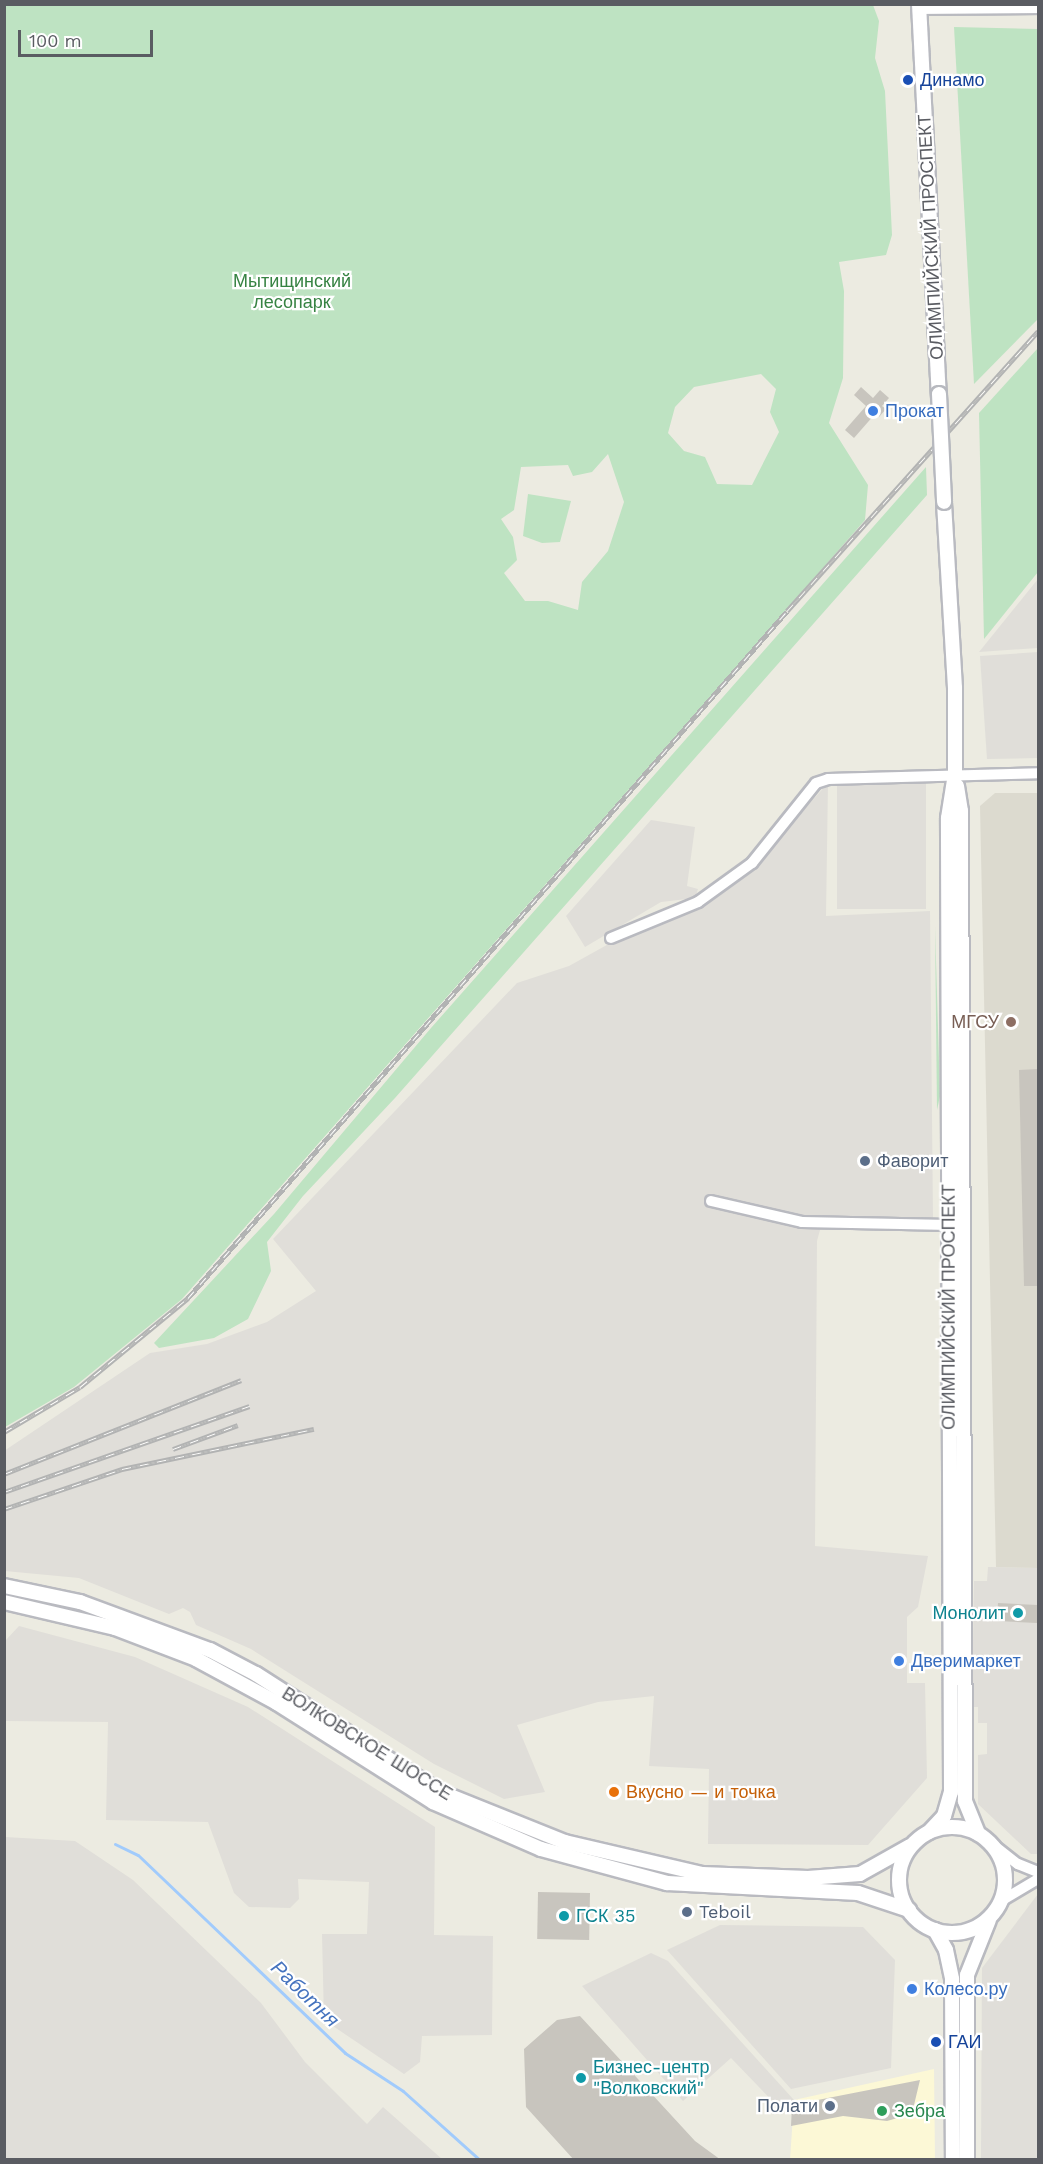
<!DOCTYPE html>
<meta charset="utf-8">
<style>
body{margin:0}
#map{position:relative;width:1043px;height:2164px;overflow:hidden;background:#ecebe1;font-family:"Work Sans",sans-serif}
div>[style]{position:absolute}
.commercial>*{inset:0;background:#fcf8d6}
.industrial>*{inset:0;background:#e0ded9;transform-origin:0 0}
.education>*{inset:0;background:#dcdacf}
.green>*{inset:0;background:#bee3c2}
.stream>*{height:3px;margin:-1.5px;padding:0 1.5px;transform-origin:1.5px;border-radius:1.5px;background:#a1cbfc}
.building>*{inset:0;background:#c8c5be;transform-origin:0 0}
.roads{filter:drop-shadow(2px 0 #b9bac0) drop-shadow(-2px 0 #b9bac0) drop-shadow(0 2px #b9bac0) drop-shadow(0 -2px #b9bac0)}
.minor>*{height:10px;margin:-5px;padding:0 5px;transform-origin:5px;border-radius:5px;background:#fff}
.tertiary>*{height:12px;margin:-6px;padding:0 6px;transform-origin:6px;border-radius:6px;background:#fff}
.secondary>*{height:14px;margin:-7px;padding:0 7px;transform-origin:7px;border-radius:7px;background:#fff}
.secondary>.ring{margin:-7px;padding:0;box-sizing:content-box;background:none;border:14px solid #fff;border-radius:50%}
.rail>*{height:5px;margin-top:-2.5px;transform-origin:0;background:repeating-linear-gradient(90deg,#fff 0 9px,#b2b3b3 0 18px);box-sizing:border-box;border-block:2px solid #b2b3b3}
.bridges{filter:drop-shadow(2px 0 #b7b9bf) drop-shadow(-2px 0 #b7b9bf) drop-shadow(0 2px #b7b9bf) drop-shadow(0 -2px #b7b9bf)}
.secondary-bridge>*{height:14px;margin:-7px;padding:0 7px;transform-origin:7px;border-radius:7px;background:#fff}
.dots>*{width:16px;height:16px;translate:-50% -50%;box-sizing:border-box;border:3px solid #fff;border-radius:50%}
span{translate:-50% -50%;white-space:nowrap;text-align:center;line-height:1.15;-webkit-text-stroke:4.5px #fff;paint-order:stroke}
.transit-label{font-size:18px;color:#164399}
.left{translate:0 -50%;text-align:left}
.street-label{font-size:18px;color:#5a5c62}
.park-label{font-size:18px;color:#378343}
.shop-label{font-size:18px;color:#366cbe}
.education-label{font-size:18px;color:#785e54}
.right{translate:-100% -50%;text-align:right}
.service-label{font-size:18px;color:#4e5e75}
.culture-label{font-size:18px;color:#0d838f}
.food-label{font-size:18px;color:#c56008}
.leisure-label{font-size:18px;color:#27864d}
.water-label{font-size:20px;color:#4573be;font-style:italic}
.frame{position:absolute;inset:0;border:6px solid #5a5c62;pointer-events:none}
.scale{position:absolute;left:18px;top:30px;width:135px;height:27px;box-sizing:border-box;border:3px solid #5a5c62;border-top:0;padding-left:8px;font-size:18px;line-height:21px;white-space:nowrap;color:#5a5c62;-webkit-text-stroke:4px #fff;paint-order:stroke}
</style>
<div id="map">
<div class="commercial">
<i style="clip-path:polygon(934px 2069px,935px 2159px,790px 2160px,794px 2100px)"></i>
</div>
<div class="industrial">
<i style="clip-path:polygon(1038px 579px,1038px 648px,979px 652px)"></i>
<i style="clip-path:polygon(1038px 652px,1038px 758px,987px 759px,980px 656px)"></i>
<i style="left:926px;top:778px;width:131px;height:89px;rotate:90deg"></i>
<i style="clip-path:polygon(828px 783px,826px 916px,930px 911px,933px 1218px,823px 1219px,817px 1241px,815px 1546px,928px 1556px,918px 1607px,907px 1617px,907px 1683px,925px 1683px,927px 1778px,868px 1845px,708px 1844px,709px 1769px,649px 1766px,654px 1696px,598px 1702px,517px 1725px,545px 1792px,504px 1799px,434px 1764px,251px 1649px,196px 1625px,190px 1612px,183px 1608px,169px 1614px,79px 1578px,5px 1571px,4px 1451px,150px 1353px,207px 1344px,267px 1322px,316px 1291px,273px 1239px,517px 983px,569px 966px,650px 921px,708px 903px,764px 854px)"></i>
<i style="clip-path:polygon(651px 820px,695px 827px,687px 886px,698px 889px,695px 898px,661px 902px,585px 947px,566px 916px)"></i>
<i style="clip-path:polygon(988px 1567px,1038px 1568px,1038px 1854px,1031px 1854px,978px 1804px,978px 1755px,987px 1754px,987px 1723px,978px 1723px,978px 1707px,972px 1707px,974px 1581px,987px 1581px)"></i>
<i style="clip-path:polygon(19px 1626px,135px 1657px,248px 1707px,435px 1827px,434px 1935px,493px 1936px,492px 2035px,422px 2036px,420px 2062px,404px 2074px,324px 2020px,322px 1934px,367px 1934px,369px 1882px,298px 1879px,299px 1899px,290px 1908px,249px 1907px,234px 1893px,208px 1822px,106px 1820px,108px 1722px,6px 1721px,5px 1641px)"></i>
<i style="clip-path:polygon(5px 1837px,75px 1841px,133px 1880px,261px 2003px,305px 2062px,367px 2124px,383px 2107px,442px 2159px,5px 2159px)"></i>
<i style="clip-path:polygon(1038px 1894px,1038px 2159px,981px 2159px,982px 1968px)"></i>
<i style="clip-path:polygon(720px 1925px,863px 1927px,895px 1960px,891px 2068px,791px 2089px,667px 1950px)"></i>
<i style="clip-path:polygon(651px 1953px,668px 1961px,794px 2100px,781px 2110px,731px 2058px,683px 2101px,582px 1986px)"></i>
</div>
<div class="education">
<i style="clip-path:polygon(995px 793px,1038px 793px,1038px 1568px,996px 1567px,980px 806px)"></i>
</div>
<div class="green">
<i style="clip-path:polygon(evenodd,5px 4px,873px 5px,879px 21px,875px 58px,885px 91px,892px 235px,886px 255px,839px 262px,844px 291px,843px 378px,829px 423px,868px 485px,865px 520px,182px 1299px,74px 1387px,5px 1427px,5px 4px,761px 374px,776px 389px,770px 412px,779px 432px,752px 485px,717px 484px,705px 457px,684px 451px,668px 433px,675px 407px,694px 387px,761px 374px,5px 4px,608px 454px,624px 502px,608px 551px,582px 582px,578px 610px,548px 601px,525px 601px,504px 573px,517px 560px,513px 537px,501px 519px,514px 510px,521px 467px,568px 465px,573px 476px,592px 472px,608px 454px)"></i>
<i style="clip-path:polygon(954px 27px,1038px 29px,1038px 319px,974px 384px)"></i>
<i style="clip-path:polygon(1038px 348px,1038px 572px,984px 639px,979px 413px)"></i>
<i style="clip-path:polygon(926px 467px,927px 495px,395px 1098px,303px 1196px,267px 1242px,271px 1271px,248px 1319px,214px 1338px,159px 1348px,154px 1343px,274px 1214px,431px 1028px)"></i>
<i style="clip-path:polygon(528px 494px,571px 501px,560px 542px,542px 543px,523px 536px)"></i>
<i style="clip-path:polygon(935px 926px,940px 1096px,937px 1110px)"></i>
</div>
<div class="stream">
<i style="left:115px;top:1844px;width:25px;rotate:26deg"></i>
<i style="left:138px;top:1855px;width:286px;rotate:43.7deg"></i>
<i style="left:345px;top:2053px;width:69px;rotate:33.2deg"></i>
<i style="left:403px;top:2091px;width:103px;rotate:41.9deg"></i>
</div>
<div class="building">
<i style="clip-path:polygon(861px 387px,873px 398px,880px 390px,889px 398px,882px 406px,886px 409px,879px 417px,875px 414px,854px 438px,845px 430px,866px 406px,854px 395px)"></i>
<i style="clip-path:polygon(1038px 1069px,1038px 1286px,1024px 1286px,1019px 1070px)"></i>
<i style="left:998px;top:1603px;width:40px;height:18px;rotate:3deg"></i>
<i style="left:538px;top:1892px;width:52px;height:47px;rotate:1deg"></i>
<i style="clip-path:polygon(580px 2016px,695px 2141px,721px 2160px,574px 2160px,526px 2107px,524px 2049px,557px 2020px)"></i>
<i style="clip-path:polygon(920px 2080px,914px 2105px,901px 2117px,887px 2121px,843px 2116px,791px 2126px,792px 2105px)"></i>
</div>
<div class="roads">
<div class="minor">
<i style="left:611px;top:938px;width:94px;rotate:-22.5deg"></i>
<i style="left:698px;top:902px;width:67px;rotate:-35.8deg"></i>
<i style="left:752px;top:863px;width:102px;rotate:-51.3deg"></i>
<i style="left:816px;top:783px;width:13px;rotate:-18deg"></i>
<i style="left:828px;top:779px;width:210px;rotate:-1.6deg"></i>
<i style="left:711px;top:1201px;width:93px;rotate:13deg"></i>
<i style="left:802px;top:1222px;width:148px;rotate:1.2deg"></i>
<i style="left:992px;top:1844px;width:33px;rotate:38deg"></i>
<i style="left:1018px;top:1864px;width:22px;rotate:22deg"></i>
<i style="left:1001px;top:1901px;width:43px;rotate:-30.7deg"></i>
</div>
<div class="tertiary">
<i style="left:920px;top:8px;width:118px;rotate:-0.5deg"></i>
</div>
<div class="secondary">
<i style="left:919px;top:4px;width:391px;rotate:87.1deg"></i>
<i style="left:957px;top:786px;width:25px;rotate:81deg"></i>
<i style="left:961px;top:811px;width:990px;rotate:89.77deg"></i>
<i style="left:965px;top:1801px;width:35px;rotate:68deg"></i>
<i style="left:4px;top:1586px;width:78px;rotate:11.9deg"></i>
<i style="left:80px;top:1602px;width:139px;rotate:20.3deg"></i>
<i style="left:210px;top:1650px;width:52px;rotate:27.6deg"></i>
<i style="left:256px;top:1674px;width:216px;rotate:32.7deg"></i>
<i style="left:438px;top:1791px;width:137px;rotate:21.9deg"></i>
<i style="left:565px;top:1842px;width:141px;rotate:13.1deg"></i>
<i style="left:702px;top:1874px;width:106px;rotate:2.2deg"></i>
<i style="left:808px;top:1878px;width:52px;rotate:-4.4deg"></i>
<i style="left:860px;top:1874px;width:57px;rotate:-29.2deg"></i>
<i style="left:4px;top:1602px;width:114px;rotate:13.2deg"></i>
<i style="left:115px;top:1628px;width:87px;rotate:20.9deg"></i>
<i style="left:196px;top:1659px;width:92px;rotate:28.5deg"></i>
<i style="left:277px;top:1703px;width:185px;rotate:32.4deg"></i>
<i style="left:433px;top:1802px;width:118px;rotate:23.5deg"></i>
<i style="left:541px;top:1849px;width:131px;rotate:15.1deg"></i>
<i style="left:667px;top:1883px;width:191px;rotate:3deg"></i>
<i style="left:858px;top:1893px;width:54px;rotate:18.4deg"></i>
<i class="ring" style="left:899px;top:1827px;width:92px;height:92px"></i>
<i style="left:929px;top:1832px;width:22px;rotate:-47deg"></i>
<i style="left:944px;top:1816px;width:25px;rotate:-74deg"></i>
<i style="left:951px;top:1792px;width:974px;rotate:-90.18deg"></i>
<i style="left:948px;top:818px;width:45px;rotate:-81deg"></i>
<i style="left:955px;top:774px;width:86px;rotate:-90deg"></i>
<i style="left:955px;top:688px;width:186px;rotate:-93.4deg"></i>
<i style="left:935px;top:1930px;width:23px;rotate:61deg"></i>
<i style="left:946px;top:1950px;width:30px;rotate:78deg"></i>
<i style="left:952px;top:1979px;width:181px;rotate:89.7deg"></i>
<i style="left:967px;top:2160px;width:185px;rotate:-90deg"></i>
<i style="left:967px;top:1975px;width:59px;rotate:-68.2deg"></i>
</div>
</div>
<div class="rail">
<i style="left:4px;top:1432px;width:88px;rotate:-30.6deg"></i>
<i style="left:80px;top:1387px;width:140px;rotate:-39.5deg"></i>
<i style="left:188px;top:1298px;width:911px;rotate:-48.91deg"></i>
<i style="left:787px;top:611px;width:376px;rotate:-48.1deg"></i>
<i style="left:173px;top:1449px;width:69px;rotate:-20.3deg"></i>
<i style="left:4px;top:1474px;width:255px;rotate:-21.6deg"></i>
<i style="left:4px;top:1492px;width:260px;rotate:-19.3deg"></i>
<i style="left:4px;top:1509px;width:125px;rotate:-18.7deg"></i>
<i style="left:122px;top:1469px;width:196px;rotate:-11.8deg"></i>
</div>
<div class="bridges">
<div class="secondary-bridge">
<i style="left:939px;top:394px;width:108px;rotate:87.3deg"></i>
</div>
</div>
<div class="dots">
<i style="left:908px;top:80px;background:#1a4fb4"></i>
<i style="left:873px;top:411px;background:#3f7fe0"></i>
<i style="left:1011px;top:1022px;background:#8d6e63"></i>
<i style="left:865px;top:1161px;background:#5c6f8a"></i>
<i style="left:1018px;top:1613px;background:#0f9aa8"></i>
<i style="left:899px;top:1661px;background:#3f7fe0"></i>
<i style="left:614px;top:1792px;background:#e8710a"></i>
<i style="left:687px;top:1912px;background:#5c6f8a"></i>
<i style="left:564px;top:1916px;background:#0f9aa8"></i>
<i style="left:912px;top:1989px;background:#3f7fe0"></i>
<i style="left:936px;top:2042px;background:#1a4fb4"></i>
<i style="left:581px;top:2078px;background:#0f9aa8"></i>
<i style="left:830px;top:2106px;background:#5c6f8a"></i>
<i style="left:882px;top:2111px;background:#2e9e5b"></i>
</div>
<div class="transit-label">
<span class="left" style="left:920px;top:80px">Динамо</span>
<span class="left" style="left:948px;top:2042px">ГАИ</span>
</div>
<div class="street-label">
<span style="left:931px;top:237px;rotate:-93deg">ОЛИМПИЙСКИЙ ПРОСПЕКТ</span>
<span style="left:949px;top:1307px;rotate:-90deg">ОЛИМПИЙСКИЙ ПРОСПЕКТ</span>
<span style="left:367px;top:1744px;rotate:32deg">ВОЛКОВСКОЕ ШОССЕ</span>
</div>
<div class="park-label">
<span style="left:292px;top:292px">Мытищинский<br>лесопарк</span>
</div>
<div class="shop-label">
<span class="left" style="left:885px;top:411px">Прокат</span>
<span class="left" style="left:911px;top:1661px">Дверимаркет</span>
<span class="left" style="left:924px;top:1989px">Колесо.ру</span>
</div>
<div class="education-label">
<span class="right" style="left:999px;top:1022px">МГСУ</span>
</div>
<div class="service-label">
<span class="left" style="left:877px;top:1161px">Фаворит</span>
<span class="left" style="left:699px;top:1912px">Teboil</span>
<span class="right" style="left:818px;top:2106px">Полати</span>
</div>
<div class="culture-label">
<span class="right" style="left:1006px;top:1613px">Монолит</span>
<span class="left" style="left:576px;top:1916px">ГСК 35</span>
<span class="left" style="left:593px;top:2078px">Бизнес-центр<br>"Волковский"</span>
</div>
<div class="food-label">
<span class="left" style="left:626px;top:1792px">Вкусно — и точка</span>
</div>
<div class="leisure-label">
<span class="left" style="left:894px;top:2111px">Зебра</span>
</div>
<div class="water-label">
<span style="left:305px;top:1994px;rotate:44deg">Работня</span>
</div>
<div class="frame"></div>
<div class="scale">100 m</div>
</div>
